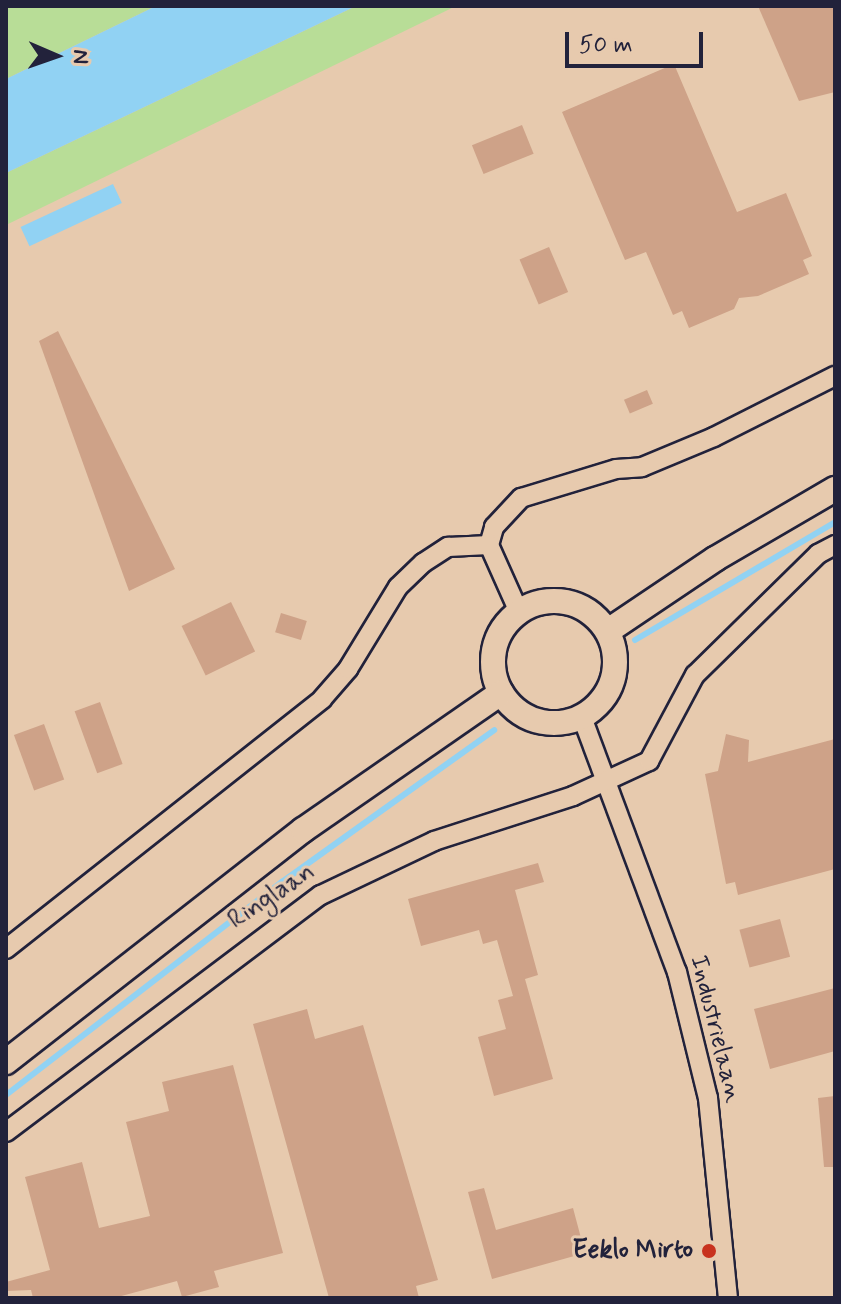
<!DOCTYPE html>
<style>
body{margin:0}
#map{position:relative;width:841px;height:1304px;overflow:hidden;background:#e7caae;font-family:Mynerve,sans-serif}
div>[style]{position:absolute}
.green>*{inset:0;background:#b8dd97}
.water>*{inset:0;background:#91d2f3;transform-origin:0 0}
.stream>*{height:6px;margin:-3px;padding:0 3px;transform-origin:3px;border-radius:3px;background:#91d2f3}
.building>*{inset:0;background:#cea288;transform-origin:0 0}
.roads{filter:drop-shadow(2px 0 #22223b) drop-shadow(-2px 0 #22223b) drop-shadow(0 2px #22223b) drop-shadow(0 -2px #22223b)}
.street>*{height:18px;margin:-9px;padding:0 9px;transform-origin:9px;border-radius:9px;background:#e7caae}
.secondary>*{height:24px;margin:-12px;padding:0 12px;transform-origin:12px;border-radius:12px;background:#e7caae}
.secondary>.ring{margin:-12px;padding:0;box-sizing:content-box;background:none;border:24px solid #e7caae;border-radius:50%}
.dots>*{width:22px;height:22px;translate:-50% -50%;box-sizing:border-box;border:4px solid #e7caae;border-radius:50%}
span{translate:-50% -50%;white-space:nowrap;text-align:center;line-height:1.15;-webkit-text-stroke:6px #e7caae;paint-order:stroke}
.street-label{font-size:26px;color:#22223b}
.poi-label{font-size:26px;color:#22223b;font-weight:700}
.right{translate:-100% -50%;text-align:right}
.frame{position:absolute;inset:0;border:8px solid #22223b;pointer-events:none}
.north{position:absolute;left:16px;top:16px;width:80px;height:80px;-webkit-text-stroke:6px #e7caae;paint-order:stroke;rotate:92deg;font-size:22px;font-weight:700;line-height:32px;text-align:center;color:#22223b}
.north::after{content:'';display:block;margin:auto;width:28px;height:36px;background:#22223b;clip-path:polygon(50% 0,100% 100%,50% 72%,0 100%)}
.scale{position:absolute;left:565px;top:32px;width:138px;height:36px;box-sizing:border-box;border:4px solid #22223b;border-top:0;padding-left:10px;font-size:24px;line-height:28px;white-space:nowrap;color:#22223b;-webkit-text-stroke:6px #e7caae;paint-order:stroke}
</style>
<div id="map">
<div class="green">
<i style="clip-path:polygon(6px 6px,156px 6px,6px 79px)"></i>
<i style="clip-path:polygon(356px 6px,456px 6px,6px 225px,6px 173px)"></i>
</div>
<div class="water">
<i style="clip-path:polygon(156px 6px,356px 6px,6px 173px,6px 79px)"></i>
<i style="left:113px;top:184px;width:21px;height:102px;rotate:65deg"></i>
</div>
<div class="stream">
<i style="left:635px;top:640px;width:232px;rotate:-30.5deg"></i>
<i style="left:6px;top:1095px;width:349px;rotate:-37.7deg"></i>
<i style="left:282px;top:882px;width:261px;rotate:-35.6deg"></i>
</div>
<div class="building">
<i style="clip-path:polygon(758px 6px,835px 6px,835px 92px,799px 101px)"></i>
<i style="clip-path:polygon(674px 64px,737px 212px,786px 193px,812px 256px,803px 260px,809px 274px,758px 296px,739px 298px,734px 309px,689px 328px,682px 311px,673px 315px,646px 252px,625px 260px,562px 112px)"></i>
<i style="left:522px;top:125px;width:31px;height:54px;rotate:68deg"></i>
<i style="left:549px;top:247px;width:49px;height:32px;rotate:67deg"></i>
<i style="clip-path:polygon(58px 331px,175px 569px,129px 591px,39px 341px)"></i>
<i style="left:647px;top:390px;width:15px;height:25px;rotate:67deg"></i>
<i style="left:231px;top:602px;width:55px;height:55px;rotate:64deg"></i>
<i style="left:281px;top:613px;width:27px;height:20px;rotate:17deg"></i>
<i style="left:100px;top:702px;width:66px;height:27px;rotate:70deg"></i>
<i style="left:44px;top:724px;width:59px;height:32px;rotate:70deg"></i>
<i style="clip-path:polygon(726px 734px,749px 740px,748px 762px,835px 739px,835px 869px,738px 895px,735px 882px,726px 884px,705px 774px,718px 771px)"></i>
<i style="clip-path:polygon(538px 863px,544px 882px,515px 890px,538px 975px,525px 979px,553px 1079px,494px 1096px,478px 1037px,506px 1029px,498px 1000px,513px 996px,497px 940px,483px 944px,479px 930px,421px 946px,408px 899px)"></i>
<i style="left:780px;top:919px;width:39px;height:42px;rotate:75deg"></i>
<i style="clip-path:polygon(835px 988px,835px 1051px,770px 1069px,754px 1009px)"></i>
<i style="clip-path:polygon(307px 1009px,315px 1039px,363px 1025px,438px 1280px,416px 1286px,419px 1298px,329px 1298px,253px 1024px)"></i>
<i style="clip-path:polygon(233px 1065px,283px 1253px,214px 1271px,219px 1287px,182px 1297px,177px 1281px,114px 1298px,33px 1298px,31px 1290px,6px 1291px,6px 1282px,50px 1270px,25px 1177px,82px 1162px,99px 1228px,150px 1216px,126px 1122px,169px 1111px,162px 1082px)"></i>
<i style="clip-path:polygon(835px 1096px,835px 1167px,824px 1167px,818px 1098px)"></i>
<i style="clip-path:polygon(484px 1188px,496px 1230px,573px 1208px,585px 1253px,492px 1279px,468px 1192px)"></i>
</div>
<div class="roads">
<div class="street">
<i style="left:519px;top:612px;width:73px;rotate:-114.1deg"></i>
<i style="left:489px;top:545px;width:19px;rotate:-74deg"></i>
<i style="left:494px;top:527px;width:40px;rotate:-47deg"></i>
<i style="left:521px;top:498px;width:99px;rotate:-17deg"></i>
<i style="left:616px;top:469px;width:26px;rotate:-4deg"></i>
<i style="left:642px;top:467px;width:78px;rotate:-22.6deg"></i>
<i style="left:714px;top:437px;width:136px;rotate:-26.8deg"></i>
<i style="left:582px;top:717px;width:272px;rotate:69.6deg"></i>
<i style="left:677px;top:972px;width:130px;rotate:76.2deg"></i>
<i style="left:708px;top:1098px;width:201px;rotate:84.3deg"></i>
<i style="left:6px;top:949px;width:403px;rotate:-38.3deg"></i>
<i style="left:322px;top:699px;width:40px;rotate:-49deg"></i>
<i style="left:348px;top:669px;width:96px;rotate:-58.6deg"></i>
<i style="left:398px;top:587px;width:35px;rotate:-44deg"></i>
<i style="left:423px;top:563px;width:30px;rotate:-33deg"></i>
<i style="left:448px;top:547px;width:41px;rotate:-2.8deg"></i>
<i style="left:6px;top:1132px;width:394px;rotate:-37deg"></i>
<i style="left:321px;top:895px;width:125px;rotate:-25.5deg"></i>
<i style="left:434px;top:841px;width:146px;rotate:-17.9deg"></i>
<i style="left:573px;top:796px;width:84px;rotate:-24.7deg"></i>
<i style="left:649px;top:761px;width:98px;rotate:-61.9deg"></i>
<i style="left:695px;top:675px;width:173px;rotate:-44.5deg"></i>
<i style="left:818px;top:554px;width:19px;rotate:-28deg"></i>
</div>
<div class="secondary">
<i class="ring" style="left:493px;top:601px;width:98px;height:98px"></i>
<i style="left:608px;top:631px;width:129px;rotate:-33.9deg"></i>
<i style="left:715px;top:559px;width:139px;rotate:-30.3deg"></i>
<i style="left:6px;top:1062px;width:377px;rotate:-38deg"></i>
<i style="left:303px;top:830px;width:241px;rotate:-34.7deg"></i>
</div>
</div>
<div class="dots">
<i style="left:709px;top:1251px;background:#c8321e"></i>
</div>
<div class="street-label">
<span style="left:272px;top:897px;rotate:-34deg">Ringlaan</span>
<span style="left:715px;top:1029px;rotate:76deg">Industrielaan</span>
</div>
<div class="poi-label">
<span class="right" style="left:693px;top:1251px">Eeklo Mirto</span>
</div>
<div class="frame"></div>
<div class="north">N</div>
<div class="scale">50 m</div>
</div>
